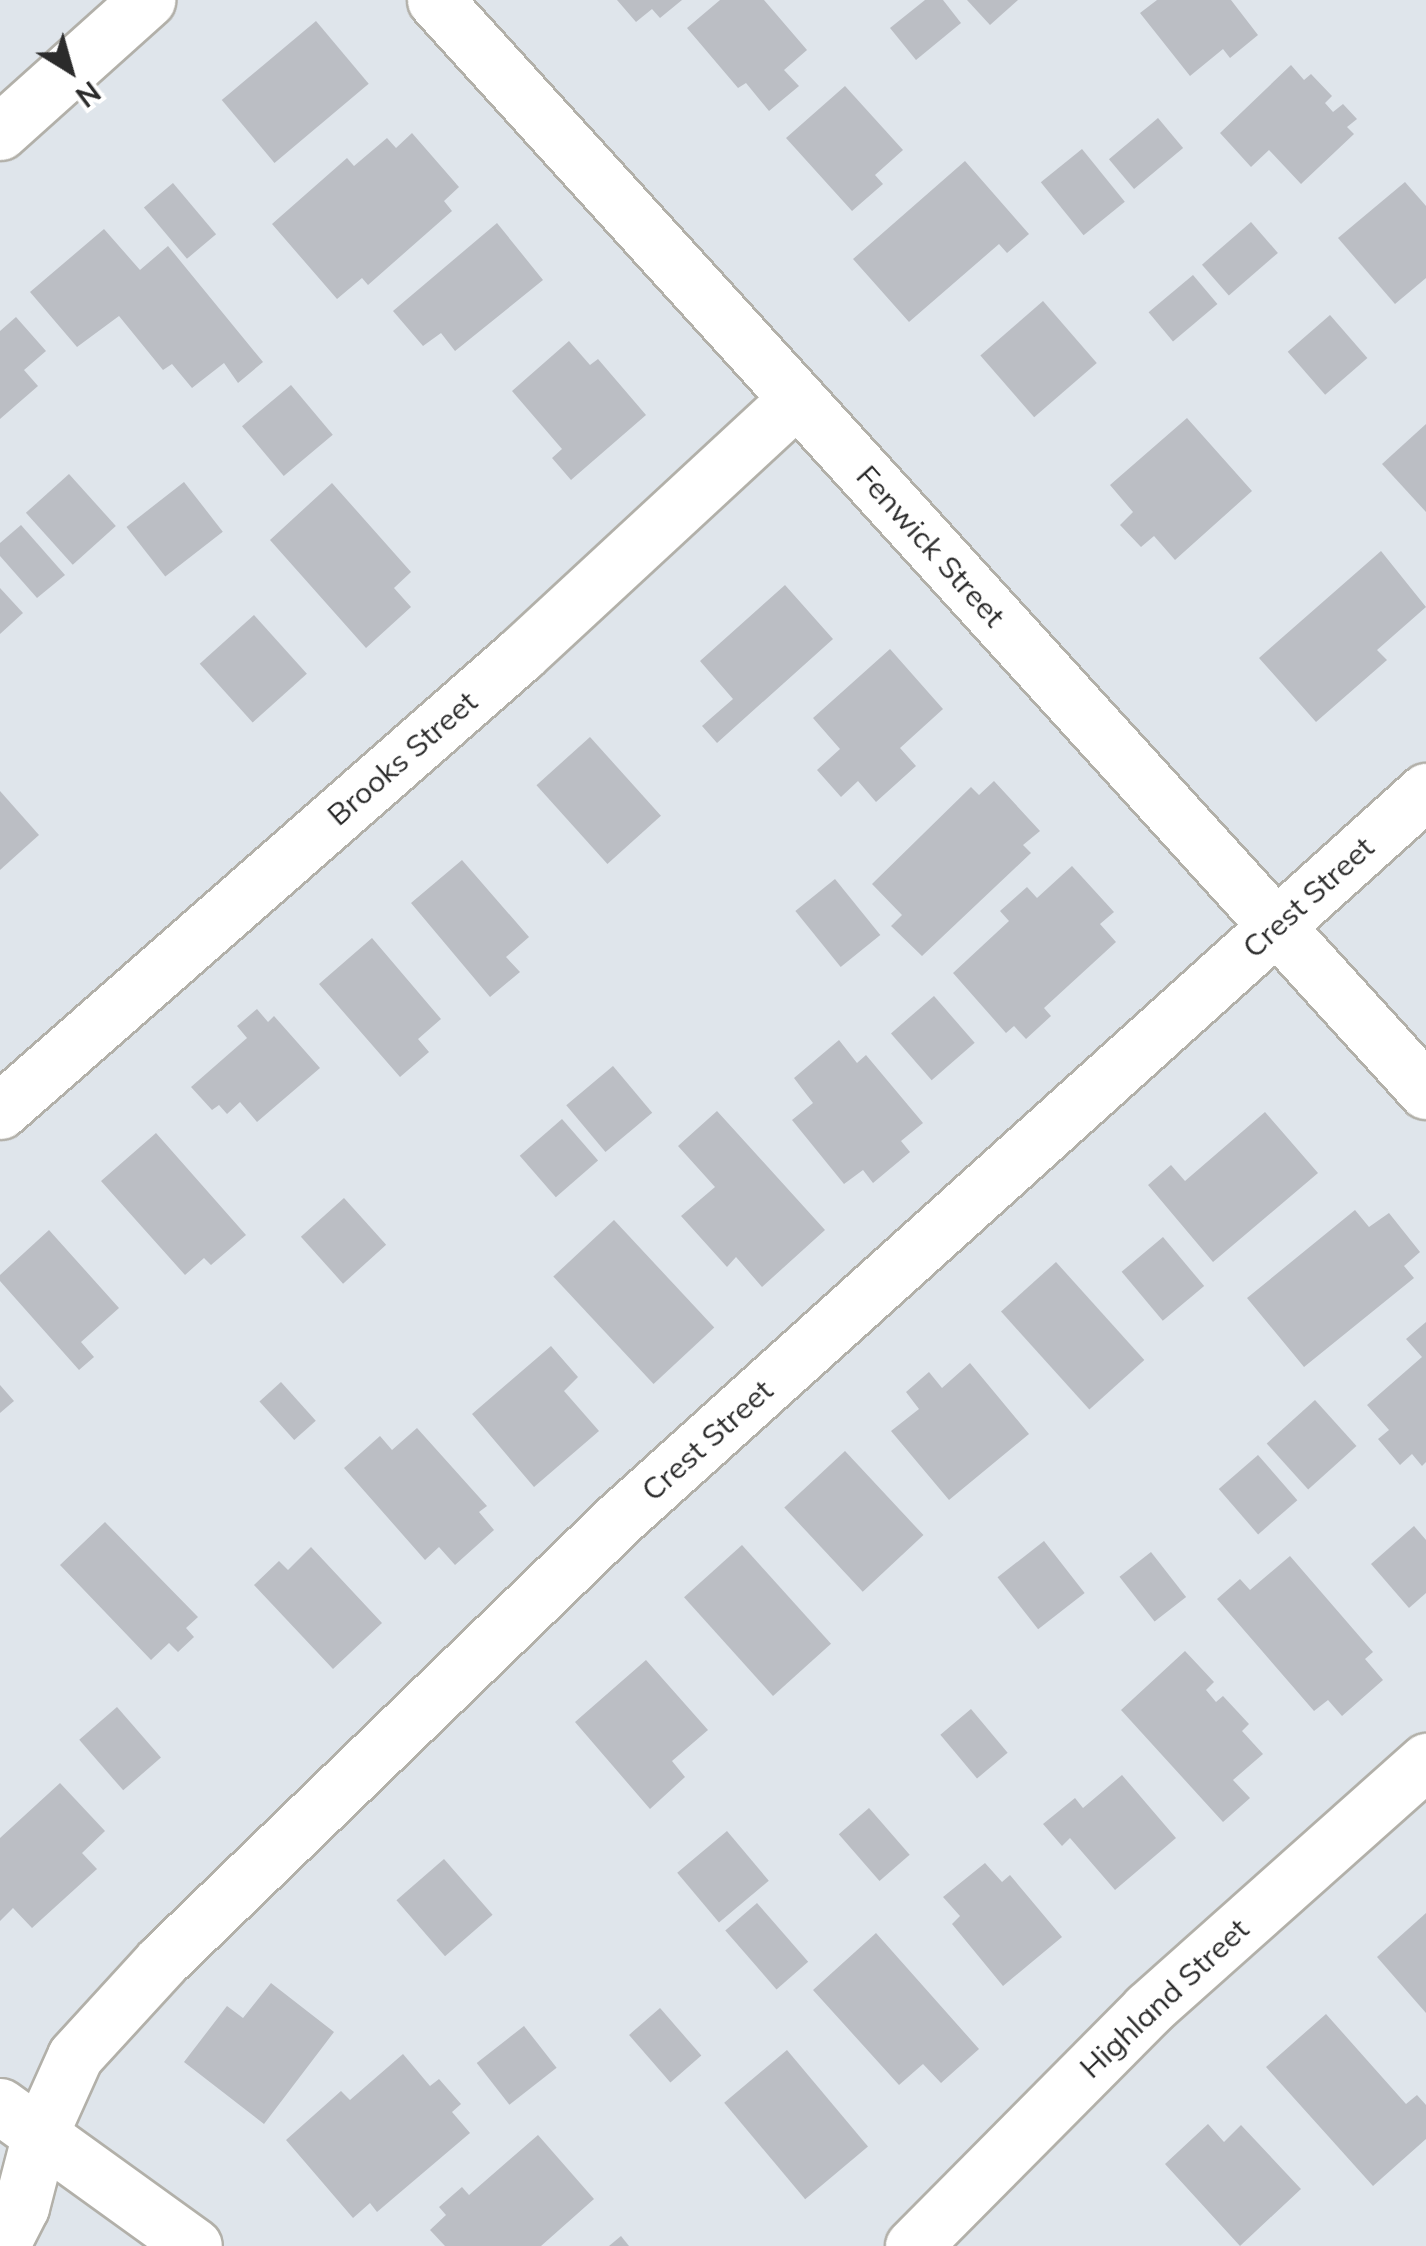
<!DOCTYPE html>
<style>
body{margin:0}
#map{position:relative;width:1426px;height:2246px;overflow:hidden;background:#dfe5eb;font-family:Mulish,sans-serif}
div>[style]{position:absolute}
.building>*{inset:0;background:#bbbec4;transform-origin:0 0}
.roads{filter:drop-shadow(2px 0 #b2b0a9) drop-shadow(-2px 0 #b2b0a9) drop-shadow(0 2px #b2b0a9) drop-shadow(0 -2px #b2b0a9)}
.minor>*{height:55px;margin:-27.5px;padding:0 27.5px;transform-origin:27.5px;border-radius:27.5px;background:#fff}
span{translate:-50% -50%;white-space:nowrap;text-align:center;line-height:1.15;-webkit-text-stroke:9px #fff;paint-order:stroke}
.street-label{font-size:30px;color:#2b2b2b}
.north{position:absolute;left:20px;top:20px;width:100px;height:100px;-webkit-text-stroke:8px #fff;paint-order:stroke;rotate:143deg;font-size:28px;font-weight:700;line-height:40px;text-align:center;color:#2b2b2b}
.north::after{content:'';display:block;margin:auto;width:35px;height:45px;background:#2b2b2b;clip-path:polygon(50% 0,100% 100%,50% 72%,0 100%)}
</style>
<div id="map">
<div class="building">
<i style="clip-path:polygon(617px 0,682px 0,660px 18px,652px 9px,636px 22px)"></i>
<i style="clip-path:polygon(720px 0,764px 0,807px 50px,784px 70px,799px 86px,769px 111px,746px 83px,738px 88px,687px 28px)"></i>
<i style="clip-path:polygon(925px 0,943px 0,961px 23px,916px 60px,890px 28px)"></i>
<i style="clip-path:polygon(967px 0,1018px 0,990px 25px)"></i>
<i style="clip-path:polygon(1157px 0,1231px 0,1258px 35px,1230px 58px,1223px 49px,1190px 76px,1140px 13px)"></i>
<i style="left:316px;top:21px;width:82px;height:123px;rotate:50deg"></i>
<i style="clip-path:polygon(1291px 65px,1304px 80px,1311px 74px,1332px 96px,1325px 103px,1333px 112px,1343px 104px,1357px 119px,1347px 127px,1354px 134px,1301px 184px,1269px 150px,1251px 167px,1220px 133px)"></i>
<i style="clip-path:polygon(845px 86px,903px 150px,875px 175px,883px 184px,852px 211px,786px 138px)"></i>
<i style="left:1158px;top:118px;width:39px;height:64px;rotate:50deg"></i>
<i style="clip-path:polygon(412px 133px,459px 187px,444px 201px,452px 211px,368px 285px,362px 278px,337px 299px,272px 224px,347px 158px,354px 166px,387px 138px,396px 148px)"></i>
<i style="left:1082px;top:149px;width:68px;height:53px;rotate:51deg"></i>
<i style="clip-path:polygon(965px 161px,1029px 234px,1007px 253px,999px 244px,909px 322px,853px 259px)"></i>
<i style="clip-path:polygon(1405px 182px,1426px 206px,1426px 278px,1395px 304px,1338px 238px)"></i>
<i style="left:173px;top:183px;width:67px;height:38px;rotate:50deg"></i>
<i style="left:1251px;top:222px;width:41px;height:65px;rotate:49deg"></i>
<i style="clip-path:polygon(497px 223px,543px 280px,455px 351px,441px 333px,423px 346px,393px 311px)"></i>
<i style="clip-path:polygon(104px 229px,140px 270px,168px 246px,263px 362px,238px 383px,224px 363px,192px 388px,172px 364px,163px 370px,119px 316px,77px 347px,30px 292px)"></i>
<i style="left:1193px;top:275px;width:38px;height:58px;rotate:50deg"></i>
<i style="left:1043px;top:301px;width:82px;height:83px;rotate:49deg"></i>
<i style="left:1330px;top:315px;width:57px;height:56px;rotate:49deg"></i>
<i style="clip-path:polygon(16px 317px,46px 351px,24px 370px,38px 386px,0 419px,0 331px)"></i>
<i style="clip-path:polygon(569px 341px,590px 365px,598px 359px,646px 415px,571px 480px,552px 458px,562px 449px,512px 391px)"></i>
<i style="left:291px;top:385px;width:65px;height:64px;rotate:50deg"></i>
<i style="clip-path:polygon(1187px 418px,1252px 491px,1175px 560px,1154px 536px,1141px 547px,1120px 525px,1133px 512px,1110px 485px)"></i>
<i style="clip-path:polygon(1426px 424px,1426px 512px,1382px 464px)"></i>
<i style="left:69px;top:474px;width:70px;height:58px;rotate:48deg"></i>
<i style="left:184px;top:482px;width:63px;height:73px;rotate:52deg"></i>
<i style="clip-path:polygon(332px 483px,411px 572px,394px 588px,411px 607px,366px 648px,270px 540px)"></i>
<i style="clip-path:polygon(21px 525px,65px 575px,37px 598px,0 556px,0 543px)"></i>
<i style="clip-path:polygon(1381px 551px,1426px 607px,1377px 650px,1387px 660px,1316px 722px,1259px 658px)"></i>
<i style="clip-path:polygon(785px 585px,833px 639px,717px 743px,702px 726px,733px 699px,700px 661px)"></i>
<i style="clip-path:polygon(0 588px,23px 613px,0 634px)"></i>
<i style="left:254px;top:615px;width:79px;height:73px;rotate:48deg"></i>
<i style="clip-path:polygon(890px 649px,943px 709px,900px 748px,916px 766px,876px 802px,858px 781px,841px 797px,817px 770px,840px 749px,813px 718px)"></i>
<i style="left:590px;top:737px;width:106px;height:72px;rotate:48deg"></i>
<i style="clip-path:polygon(994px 781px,1040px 831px,1023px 845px,1031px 853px,922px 956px,891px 926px,902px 915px,872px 884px,971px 787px,979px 795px)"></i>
<i style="clip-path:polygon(0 791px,39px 835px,0 870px)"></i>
<i style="clip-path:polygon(462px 860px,529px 937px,506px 957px,520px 972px,490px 997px,411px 903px)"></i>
<i style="clip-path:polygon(1072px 866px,1114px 912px,1100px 924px,1116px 942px,1044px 1008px,1051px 1016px,1026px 1039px,1014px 1026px,1006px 1033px,953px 973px,1009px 921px,1000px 911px,1027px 887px,1037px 898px)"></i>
<i style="left:835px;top:879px;width:72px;height:51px;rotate:51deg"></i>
<i style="clip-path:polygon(372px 938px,441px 1019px,418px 1039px,429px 1052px,400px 1077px,319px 984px)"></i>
<i style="left:934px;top:996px;width:62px;height:57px;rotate:49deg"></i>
<i style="clip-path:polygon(257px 1009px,268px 1022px,274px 1016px,320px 1068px,257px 1122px,240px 1102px,227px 1114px,219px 1105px,212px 1110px,191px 1087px,247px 1038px,237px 1026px)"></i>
<i style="clip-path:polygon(839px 1040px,857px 1063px,866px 1055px,923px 1123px,901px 1141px,910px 1152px,873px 1183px,863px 1170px,844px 1184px,792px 1120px,813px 1103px,794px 1078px)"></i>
<i style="left:613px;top:1066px;width:61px;height:61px;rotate:50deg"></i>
<i style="clip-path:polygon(717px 1111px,825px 1230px,762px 1287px,736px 1257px,727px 1267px,681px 1216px,715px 1187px,678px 1146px)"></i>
<i style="clip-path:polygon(1265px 1112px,1318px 1173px,1213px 1262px,1148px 1185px,1171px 1165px,1185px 1181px)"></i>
<i style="left:562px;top:1119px;width:55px;height:56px;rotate:49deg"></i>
<i style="clip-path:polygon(156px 1133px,246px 1235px,211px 1265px,204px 1258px,185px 1275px,101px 1181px)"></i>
<i style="left:344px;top:1198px;width:63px;height:58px;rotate:48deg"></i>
<i style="clip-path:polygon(1355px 1210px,1369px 1227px,1389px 1213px,1420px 1252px,1404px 1266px,1414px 1278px,1304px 1367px,1247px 1298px)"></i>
<i style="left:614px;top:1220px;width:147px;height:83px;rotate:47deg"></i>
<i style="clip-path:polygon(49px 1230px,119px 1308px,81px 1342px,94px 1357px,79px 1370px,0 1281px,0 1275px)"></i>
<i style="left:1163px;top:1237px;width:64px;height:54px;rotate:50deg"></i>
<i style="left:1056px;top:1262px;width:132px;height:74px;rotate:48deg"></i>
<i style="clip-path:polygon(1426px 1322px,1426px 1462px,1422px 1466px,1412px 1454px,1400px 1465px,1378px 1439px,1389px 1430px,1367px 1405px,1422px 1357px,1406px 1339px)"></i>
<i style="clip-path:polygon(551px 1346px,578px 1377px,564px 1391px,599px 1431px,534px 1487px,472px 1414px)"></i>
<i style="clip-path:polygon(970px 1363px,1029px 1434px,949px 1500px,891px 1431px,919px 1409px,906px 1392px,929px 1372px,942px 1388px)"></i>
<i style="left:281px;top:1382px;width:52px;height:29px;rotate:48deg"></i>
<i style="clip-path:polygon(0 1385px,14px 1401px,0 1413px)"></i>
<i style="left:1315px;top:1400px;width:62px;height:65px;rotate:48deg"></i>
<i style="clip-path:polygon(417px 1428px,487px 1506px,479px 1512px,494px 1530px,455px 1565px,439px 1547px,425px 1560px,344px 1468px,380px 1436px,392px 1450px)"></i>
<i style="left:845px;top:1451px;width:115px;height:83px;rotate:47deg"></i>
<i style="left:1258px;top:1455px;width:60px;height:52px;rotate:49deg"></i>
<i style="clip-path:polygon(105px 1522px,198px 1617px,186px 1628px,194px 1637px,178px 1652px,169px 1643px,151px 1660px,60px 1565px)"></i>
<i style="clip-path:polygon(1414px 1526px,1426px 1540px,1426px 1593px,1409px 1608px,1371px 1564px)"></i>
<i style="left:1044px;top:1541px;width:66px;height:59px;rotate:52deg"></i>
<i style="left:742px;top:1545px;width:133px;height:78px;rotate:48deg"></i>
<i style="clip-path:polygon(311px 1547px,382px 1623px,333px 1669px,254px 1585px,279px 1561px,288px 1570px)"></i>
<i style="left:1151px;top:1552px;width:57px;height:40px;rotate:52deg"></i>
<i style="clip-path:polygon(1290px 1556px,1373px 1652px,1365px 1659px,1383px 1680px,1342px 1716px,1328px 1700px,1314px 1711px,1217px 1599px,1240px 1579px,1250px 1590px)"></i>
<i style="clip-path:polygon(1185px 1651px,1214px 1682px,1206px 1690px,1216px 1702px,1223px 1696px,1249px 1724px,1242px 1731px,1263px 1754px,1233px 1780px,1250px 1798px,1223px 1822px,1121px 1710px)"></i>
<i style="clip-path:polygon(646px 1660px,708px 1730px,672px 1761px,685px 1777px,650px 1809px,575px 1722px)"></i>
<i style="left:117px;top:1707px;width:67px;height:50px;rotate:49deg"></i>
<i style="left:971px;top:1709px;width:57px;height:40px;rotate:50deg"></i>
<i style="clip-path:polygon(1122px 1775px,1176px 1838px,1115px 1890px,1070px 1838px,1062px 1846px,1043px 1824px,1075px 1798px,1083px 1808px)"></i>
<i style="clip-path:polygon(60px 1783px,105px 1831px,82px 1853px,97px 1869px,32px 1928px,13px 1908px,0 1921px,0 1838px)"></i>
<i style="left:869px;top:1808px;width:62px;height:40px;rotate:49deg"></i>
<i style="left:727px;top:1831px;width:65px;height:65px;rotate:50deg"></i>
<i style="left:444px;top:1859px;width:74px;height:63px;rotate:49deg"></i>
<i style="clip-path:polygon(985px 1863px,1002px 1882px,1010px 1875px,1062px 1937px,1003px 1986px,952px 1924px,960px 1916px,943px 1897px)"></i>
<i style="left:757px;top:1903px;width:78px;height:42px;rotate:49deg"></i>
<i style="clip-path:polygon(1426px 1913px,1426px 2013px,1377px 1957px)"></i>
<i style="clip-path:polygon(876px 1933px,979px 2049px,941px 2083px,923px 2064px,899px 2085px,813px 1990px)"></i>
<i style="clip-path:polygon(271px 1983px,334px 2032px,264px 2124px,184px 2062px,227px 2006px,243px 2018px)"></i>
<i style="left:660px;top:2008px;width:63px;height:41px;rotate:49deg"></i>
<i style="clip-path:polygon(1326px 2014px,1406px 2104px,1417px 2095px,1426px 2105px,1426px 2139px,1373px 2186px,1266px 2067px)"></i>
<i style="left:524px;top:2026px;width:53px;height:60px;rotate:52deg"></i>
<i style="left:787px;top:2050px;width:126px;height:82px;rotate:50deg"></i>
<i style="clip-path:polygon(403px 2054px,430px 2086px,439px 2079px,461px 2104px,452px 2112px,470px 2133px,377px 2212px,370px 2203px,353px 2218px,286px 2140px,341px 2091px,350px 2100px)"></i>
<i style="clip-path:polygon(1208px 2124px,1224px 2142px,1241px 2125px,1301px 2189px,1240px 2246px,1165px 2164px)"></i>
<i style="clip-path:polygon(538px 2135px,594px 2199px,541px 2246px,445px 2246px,430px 2230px,446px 2215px,439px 2207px,462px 2187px,469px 2195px)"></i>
<i style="clip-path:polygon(621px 2236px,629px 2246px,609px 2246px)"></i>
</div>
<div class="roads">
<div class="minor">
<i style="left:435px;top:0;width:1474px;rotate:47.75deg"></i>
<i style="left:0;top:132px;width:198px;rotate:-41.9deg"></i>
<i style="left:0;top:1111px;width:693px;rotate:-41.26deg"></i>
<i style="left:521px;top:654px;width:376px;rotate:-42.8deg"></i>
<i style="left:0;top:2106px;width:239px;rotate:35.8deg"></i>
<i style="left:1px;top:2246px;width:44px;rotate:-62.9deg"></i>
<i style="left:21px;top:2207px;width:75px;rotate:-75.4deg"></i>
<i style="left:40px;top:2134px;width:85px;rotate:-65.8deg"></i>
<i style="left:75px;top:2056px;width:129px;rotate:-47.5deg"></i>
<i style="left:162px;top:1961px;width:639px;rotate:-44.05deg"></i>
<i style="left:621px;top:1517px;width:1084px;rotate:-42.05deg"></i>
<i style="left:913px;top:2246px;width:334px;rotate:-45.2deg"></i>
<i style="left:1148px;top:2009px;width:373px;rotate:-41.7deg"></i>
</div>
</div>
<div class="street-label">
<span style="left:931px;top:546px;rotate:48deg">Fenwick Street</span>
<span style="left:402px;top:758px;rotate:-41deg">Brooks Street</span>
<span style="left:1308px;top:897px;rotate:-42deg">Crest Street</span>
<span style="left:707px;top:1440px;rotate:-42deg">Crest Street</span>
<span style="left:1164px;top:1998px;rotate:-43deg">Highland Street</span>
</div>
<div class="north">N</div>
</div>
